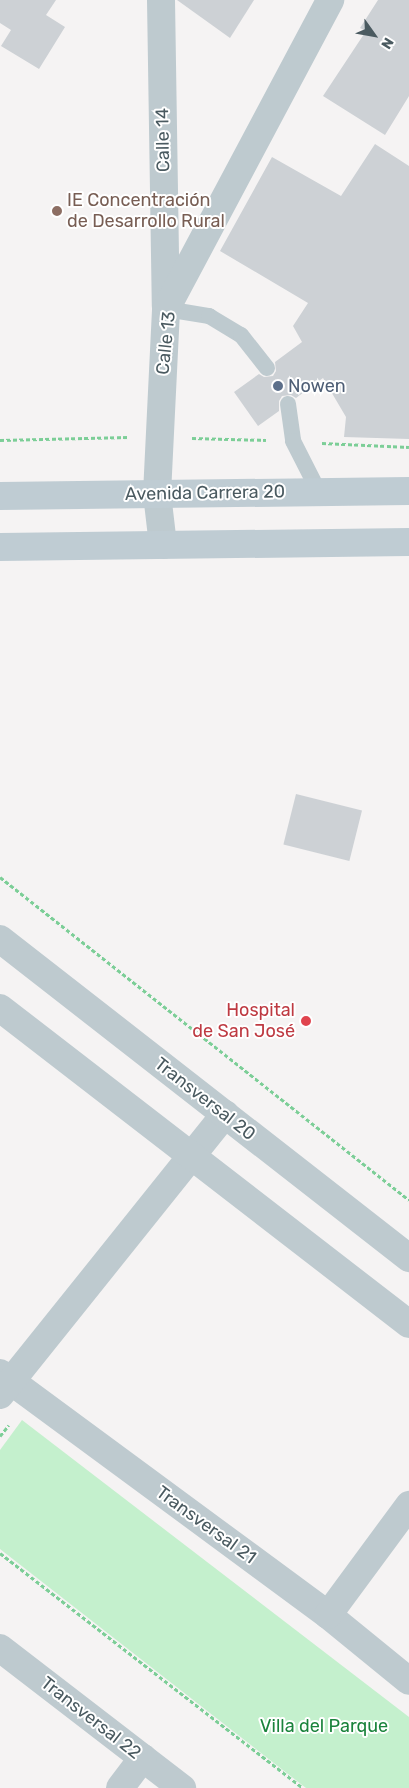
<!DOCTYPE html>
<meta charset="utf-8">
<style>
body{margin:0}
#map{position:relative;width:409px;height:1788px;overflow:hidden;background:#f5f3f3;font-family:Rubik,sans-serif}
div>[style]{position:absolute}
.green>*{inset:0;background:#c4f0cd}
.building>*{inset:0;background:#cdd1d5;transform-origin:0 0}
.path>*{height:3px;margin-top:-1.5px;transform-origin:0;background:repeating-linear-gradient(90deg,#7cce97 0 4px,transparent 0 6.5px)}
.service>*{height:16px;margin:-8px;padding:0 8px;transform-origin:8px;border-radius:8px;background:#becacf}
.minor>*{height:28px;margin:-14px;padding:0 14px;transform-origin:14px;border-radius:14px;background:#becacf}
.tertiary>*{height:28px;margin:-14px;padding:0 14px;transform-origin:14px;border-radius:14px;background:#becacf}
.secondary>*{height:28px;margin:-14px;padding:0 14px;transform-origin:14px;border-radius:14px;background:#bfccd3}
.dots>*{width:14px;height:14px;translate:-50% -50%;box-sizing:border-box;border:2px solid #fff;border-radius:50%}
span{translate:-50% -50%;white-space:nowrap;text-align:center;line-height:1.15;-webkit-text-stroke:4px #fff;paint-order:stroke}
.street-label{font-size:18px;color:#4a5a60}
.education-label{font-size:18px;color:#785e54}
.left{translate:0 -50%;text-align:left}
.service-label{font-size:18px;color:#4e5e75}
.health-label{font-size:18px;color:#be3a42}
.right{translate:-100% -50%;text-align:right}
.park-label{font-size:18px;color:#1a833c}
.north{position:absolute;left:349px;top:10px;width:50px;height:50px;-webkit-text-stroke:4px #fff;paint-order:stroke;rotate:122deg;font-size:14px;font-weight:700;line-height:20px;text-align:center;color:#4a5a60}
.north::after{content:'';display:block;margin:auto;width:18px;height:22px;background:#4a5a60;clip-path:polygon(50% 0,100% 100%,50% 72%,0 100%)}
</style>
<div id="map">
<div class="green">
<i style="clip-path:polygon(22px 1420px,409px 1717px,409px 1788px,306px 1788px,0 1549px,0 1450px)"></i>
</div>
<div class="building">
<i style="clip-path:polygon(0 0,56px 0,46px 15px,65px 27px,39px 69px,1px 46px,11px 30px,0 23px)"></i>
<i style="clip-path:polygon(177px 0,254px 0,230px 38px)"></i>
<i style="clip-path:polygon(378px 0,409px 0,409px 96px,385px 135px,323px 96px,366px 31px,360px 28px)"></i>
<i style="clip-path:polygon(375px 144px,409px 166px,409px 439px,344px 437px,346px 417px,323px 378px,296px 398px,291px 395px,282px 396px,279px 401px,279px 411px,258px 426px,234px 392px,259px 374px,264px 377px,273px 376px,276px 371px,275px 362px,302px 342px,293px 326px,308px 303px,220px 251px,272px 157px,341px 196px)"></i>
<i style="left:296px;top:794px;width:68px;height:52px;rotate:14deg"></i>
</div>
<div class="path">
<i style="left:192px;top:438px;width:74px;rotate:1.5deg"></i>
<i style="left:0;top:440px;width:129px;rotate:-1.3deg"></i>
<i style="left:322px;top:443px;width:87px;rotate:2.6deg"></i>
<i style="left:0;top:877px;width:521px;rotate:38.3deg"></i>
<i style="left:0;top:1436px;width:14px;rotate:-51deg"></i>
<i style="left:0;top:1553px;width:383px;rotate:37.8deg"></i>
</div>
<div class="service">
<i style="left:166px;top:309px;width:44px;rotate:9.2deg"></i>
<i style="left:209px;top:316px;width:37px;rotate:31deg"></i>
<i style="left:241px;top:335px;width:42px;rotate:51.8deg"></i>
<i style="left:288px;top:404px;width:37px;rotate:82deg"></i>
<i style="left:293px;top:441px;width:57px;rotate:63deg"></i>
</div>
<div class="minor">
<i style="left:161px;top:0;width:306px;rotate:89.1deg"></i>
<i style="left:163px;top:545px;width:51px;rotate:-96.7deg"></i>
<i style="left:157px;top:494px;width:185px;rotate:-87.2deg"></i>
<i style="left:166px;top:309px;width:350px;rotate:-62deg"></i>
<i style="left:0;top:1373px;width:408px;rotate:36.4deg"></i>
<i style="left:328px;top:1615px;width:104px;rotate:39.2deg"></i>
<i style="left:0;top:1395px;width:360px;rotate:-51.3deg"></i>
<i style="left:328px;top:1615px;width:137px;rotate:-53.6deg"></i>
<i style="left:0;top:1648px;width:230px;rotate:37.6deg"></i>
<i style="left:120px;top:1788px;width:38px;rotate:-53deg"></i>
</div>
<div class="tertiary">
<i style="left:0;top:939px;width:519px;rotate:37.95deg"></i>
<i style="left:0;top:1008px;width:517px;rotate:37.69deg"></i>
</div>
<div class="secondary">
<i style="left:0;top:496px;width:409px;rotate:-0.7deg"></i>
<i style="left:0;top:547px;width:409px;rotate:-0.7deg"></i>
</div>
<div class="dots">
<i style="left:57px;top:211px;background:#8d6e63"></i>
<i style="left:278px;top:386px;background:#5c6f8a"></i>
<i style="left:306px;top:1021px;background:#e0444e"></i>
</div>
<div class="street-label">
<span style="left:163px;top:140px;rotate:-91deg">Calle 14</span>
<span style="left:166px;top:343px;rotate:-84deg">Calle 13</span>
<span style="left:205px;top:493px;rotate:-1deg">Avenida Carrera 20</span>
<span style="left:205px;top:1099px;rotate:38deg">Transversal 20</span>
<span style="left:206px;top:1525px;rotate:36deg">Transversal 21</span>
<span style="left:91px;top:1718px;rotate:38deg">Transversal 22</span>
</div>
<div class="education-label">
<span class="left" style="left:67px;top:211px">IE Concentración<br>de Desarrollo Rural</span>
</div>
<div class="service-label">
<span class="left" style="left:288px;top:386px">Nowen</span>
</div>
<div class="health-label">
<span class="right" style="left:295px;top:1021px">Hospital<br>de San José</span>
</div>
<div class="park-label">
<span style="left:324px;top:1726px">Villa del Parque</span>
</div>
<div class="north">N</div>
</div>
